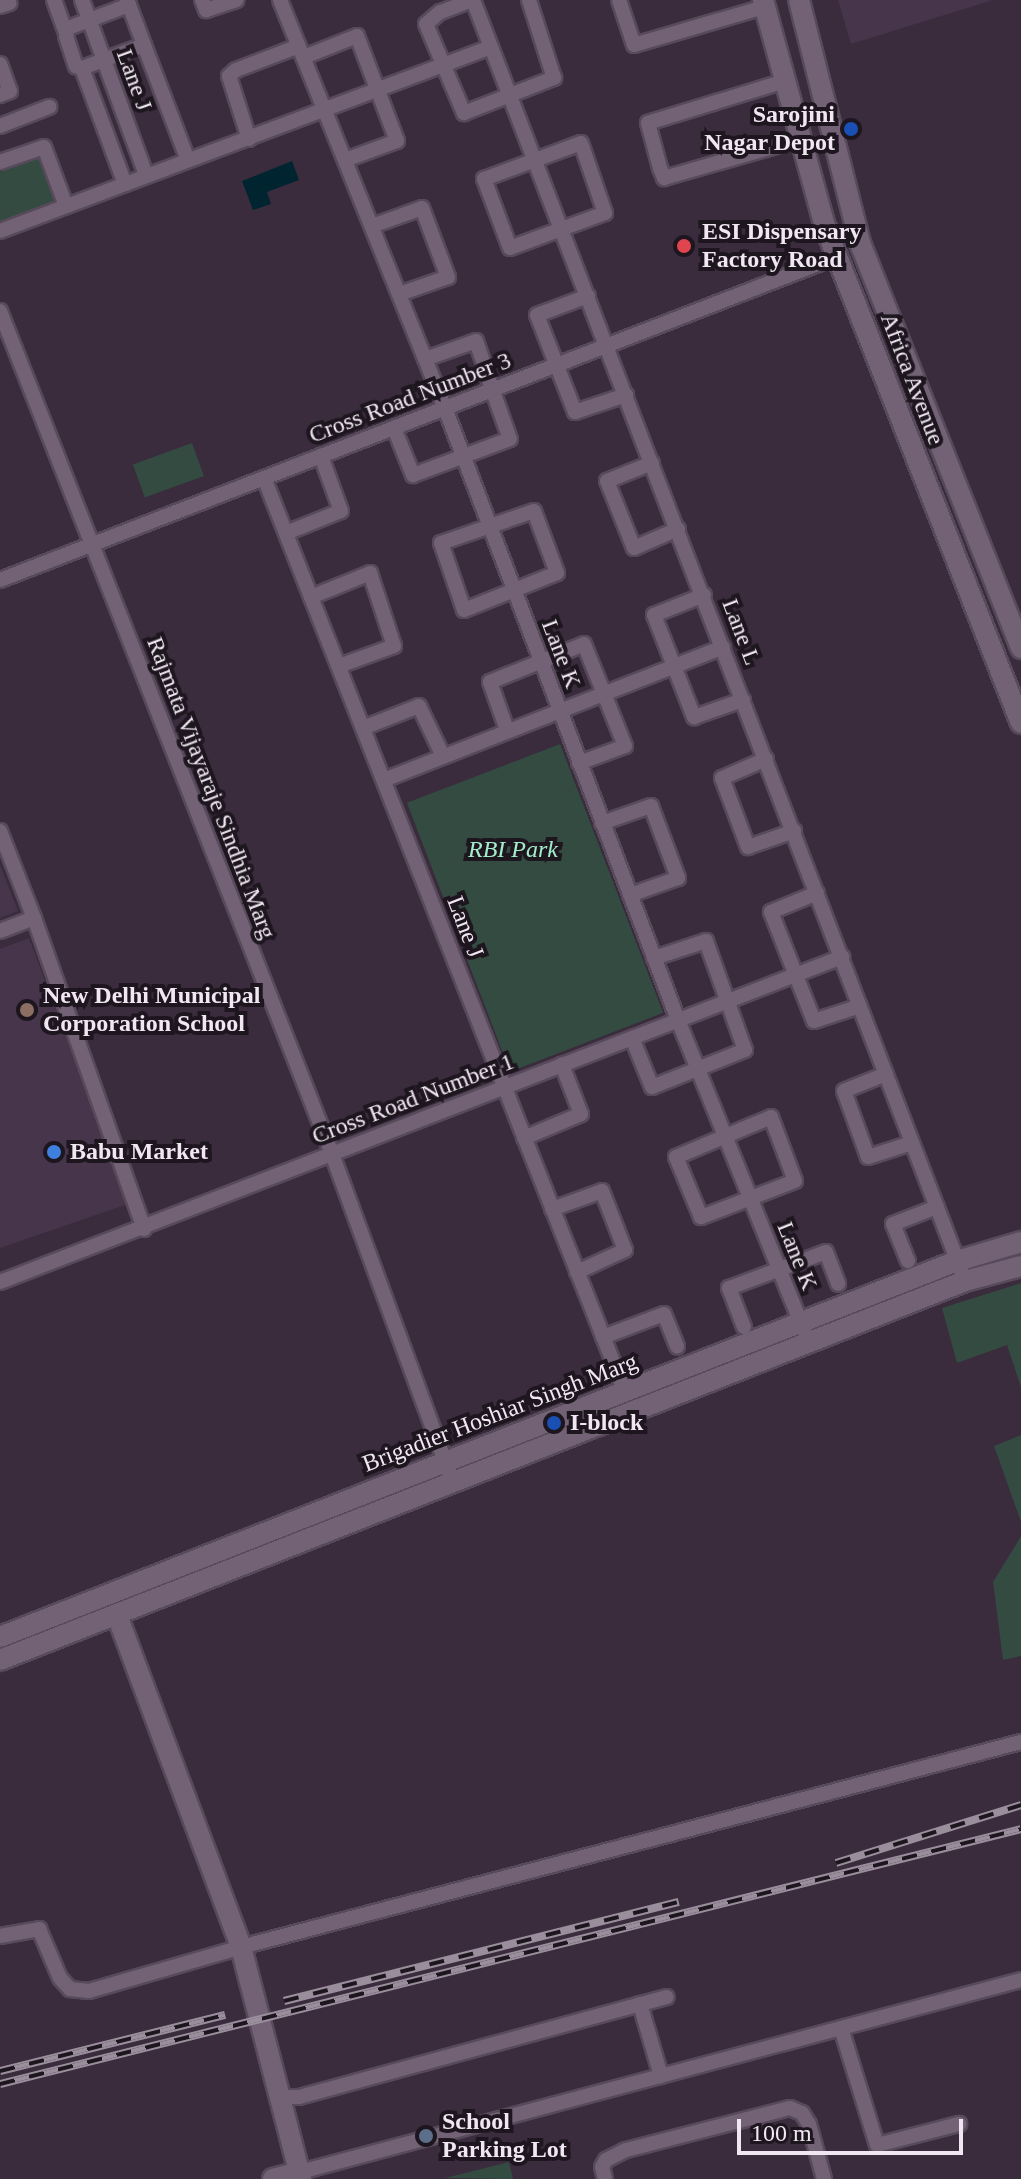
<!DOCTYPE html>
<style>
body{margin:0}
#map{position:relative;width:1021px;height:2179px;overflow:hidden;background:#3a2b3d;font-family:Georgia,serif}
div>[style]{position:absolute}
.built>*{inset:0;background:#47354b}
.green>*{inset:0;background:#334b40;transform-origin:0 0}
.water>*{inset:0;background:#002531}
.roads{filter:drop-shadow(2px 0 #574a5a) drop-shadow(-2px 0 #574a5a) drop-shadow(0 2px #574a5a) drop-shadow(0 -2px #574a5a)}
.street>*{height:14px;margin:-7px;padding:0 7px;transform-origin:7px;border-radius:7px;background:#736276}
.secondary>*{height:20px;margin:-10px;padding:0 10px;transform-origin:10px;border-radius:10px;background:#736276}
.rail>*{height:8px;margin-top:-4px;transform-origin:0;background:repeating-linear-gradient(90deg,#1d161f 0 15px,#9a8e9c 0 30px);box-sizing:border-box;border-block:2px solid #9a8e9c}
.dots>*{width:22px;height:22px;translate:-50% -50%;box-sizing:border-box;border:4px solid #1d161f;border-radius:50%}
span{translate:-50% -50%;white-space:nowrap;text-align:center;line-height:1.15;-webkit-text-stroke:8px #1d161f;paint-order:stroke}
.street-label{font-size:24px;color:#f1e7f2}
.poi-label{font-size:24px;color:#f1e7f2;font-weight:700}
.right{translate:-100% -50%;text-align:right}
.left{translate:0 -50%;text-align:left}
.park-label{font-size:24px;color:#a2eecb;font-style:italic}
.scale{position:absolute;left:737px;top:2119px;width:226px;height:36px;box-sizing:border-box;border:4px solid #f1e7f2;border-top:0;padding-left:10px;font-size:24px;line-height:28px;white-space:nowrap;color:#f1e7f2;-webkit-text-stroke:6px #1d161f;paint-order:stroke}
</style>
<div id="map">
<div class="built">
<i style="clip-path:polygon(838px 0,993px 0,851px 44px)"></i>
<i style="clip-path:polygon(0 865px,18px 911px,0 918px)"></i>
<i style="clip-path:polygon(29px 938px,128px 1204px,0 1248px,0 949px)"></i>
</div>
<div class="green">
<i style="clip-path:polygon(40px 157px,57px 202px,0 223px,0 172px)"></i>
<i style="left:192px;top:443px;width:35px;height:63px;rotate:70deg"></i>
<i style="left:560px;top:744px;width:288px;height:164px;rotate:69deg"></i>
<i style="clip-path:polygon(1021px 1283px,1021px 1387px,1007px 1345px,957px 1363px,942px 1308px)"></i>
<i style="clip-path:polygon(1021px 1435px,1021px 1522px,994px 1446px)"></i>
<i style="clip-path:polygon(1021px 1536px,1021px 1656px,1003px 1660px,993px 1582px)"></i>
<i style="clip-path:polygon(509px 2162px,513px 2179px,445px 2178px)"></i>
</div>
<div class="water">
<i style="clip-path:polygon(292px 161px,299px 180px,267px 192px,271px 204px,253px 210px,242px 181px)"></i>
</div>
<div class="roads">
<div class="street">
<i style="left:54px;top:0;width:33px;rotate:70deg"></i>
<i style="left:82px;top:0;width:186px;rotate:69.9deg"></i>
<i style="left:127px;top:0;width:5px;rotate:68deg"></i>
<i style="left:129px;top:5px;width:65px;rotate:159.3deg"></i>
<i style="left:68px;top:28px;width:8px;rotate:104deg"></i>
<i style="left:66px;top:36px;width:32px;rotate:72deg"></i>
<i style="left:76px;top:66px;width:6px;rotate:18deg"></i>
<i style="left:82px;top:68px;width:66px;rotate:-20.4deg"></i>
<i style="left:144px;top:45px;width:123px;rotate:69.1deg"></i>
<i style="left:202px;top:0;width:11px;rotate:68deg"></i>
<i style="left:206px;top:10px;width:32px;rotate:-18deg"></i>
<i style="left:280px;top:0;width:440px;rotate:68deg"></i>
<i style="left:445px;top:408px;width:655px;rotate:69.16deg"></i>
<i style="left:678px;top:1020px;width:336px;rotate:67.9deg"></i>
<i style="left:472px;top:0;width:34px;rotate:159deg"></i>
<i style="left:440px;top:12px;width:18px;rotate:139deg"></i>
<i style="left:426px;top:24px;width:97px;rotate:66.9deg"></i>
<i style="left:464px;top:113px;width:97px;rotate:-21.3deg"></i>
<i style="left:554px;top:78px;width:82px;rotate:-107.8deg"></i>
<i style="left:473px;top:0;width:1361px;rotate:68.98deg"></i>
<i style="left:619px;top:0;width:47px;rotate:71.6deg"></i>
<i style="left:634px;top:45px;width:135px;rotate:-16.3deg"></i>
<i style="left:129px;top:5px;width:43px;rotate:69.4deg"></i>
<i style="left:0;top:6px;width:10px;rotate:-17deg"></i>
<i style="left:304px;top:57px;width:57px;rotate:-21.6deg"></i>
<i style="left:357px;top:36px;width:112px;rotate:69.1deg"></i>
<i style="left:397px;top:141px;width:55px;rotate:159.9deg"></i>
<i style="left:0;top:64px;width:29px;rotate:70deg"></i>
<i style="left:10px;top:91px;width:11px;rotate:158deg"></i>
<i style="left:82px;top:68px;width:124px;rotate:69.7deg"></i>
<i style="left:785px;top:81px;width:143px;rotate:163deg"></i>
<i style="left:648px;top:123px;width:47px;rotate:75.1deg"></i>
<i style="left:660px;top:168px;width:11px;rotate:68deg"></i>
<i style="left:664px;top:178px;width:142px;rotate:-15.9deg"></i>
<i style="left:0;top:126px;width:53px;rotate:-21.2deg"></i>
<i style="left:249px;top:139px;width:66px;rotate:-107.6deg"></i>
<i style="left:229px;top:76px;width:9px;rotate:-41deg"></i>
<i style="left:236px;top:70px;width:67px;rotate:-20.9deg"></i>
<i style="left:581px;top:143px;width:74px;rotate:71.1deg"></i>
<i style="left:605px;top:213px;width:101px;rotate:159.8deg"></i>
<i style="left:510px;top:248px;width:74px;rotate:-110.6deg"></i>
<i style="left:484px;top:179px;width:103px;rotate:-20.4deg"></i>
<i style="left:0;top:162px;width:46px;rotate:-18.8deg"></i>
<i style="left:44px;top:147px;width:63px;rotate:69.6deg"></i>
<i style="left:372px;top:226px;width:53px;rotate:-19.8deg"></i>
<i style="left:422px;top:208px;width:74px;rotate:69.4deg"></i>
<i style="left:448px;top:277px;width:52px;rotate:160.9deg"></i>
<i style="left:0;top:231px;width:524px;rotate:-20.54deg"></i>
<i style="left:588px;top:296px;width:54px;rotate:159.6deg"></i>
<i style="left:537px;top:315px;width:104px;rotate:68.6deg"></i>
<i style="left:575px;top:412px;width:54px;rotate:-18.4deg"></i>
<i style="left:0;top:311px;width:906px;rotate:68.5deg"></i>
<i style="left:332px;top:1154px;width:351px;rotate:69.8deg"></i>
<i style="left:425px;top:359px;width:54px;rotate:-19.4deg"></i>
<i style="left:476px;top:341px;width:21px;rotate:71deg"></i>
<i style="left:394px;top:428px;width:51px;rotate:68deg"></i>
<i style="left:413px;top:475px;width:103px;rotate:-20.4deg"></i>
<i style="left:510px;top:439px;width:71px;rotate:-109.7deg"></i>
<i style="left:652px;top:463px;width:48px;rotate:158.2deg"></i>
<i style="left:607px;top:481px;width:72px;rotate:68.1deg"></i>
<i style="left:634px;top:548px;width:48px;rotate:-23.4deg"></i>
<i style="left:264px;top:478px;width:983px;rotate:68.45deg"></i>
<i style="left:534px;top:511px;width:66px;rotate:69.6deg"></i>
<i style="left:557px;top:573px;width:100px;rotate:158.3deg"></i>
<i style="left:464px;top:610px;width:71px;rotate:-108.9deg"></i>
<i style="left:441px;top:543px;width:98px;rotate:-19deg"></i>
<i style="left:286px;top:533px;width:59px;rotate:-21.8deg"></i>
<i style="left:341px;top:511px;width:59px;rotate:-110deg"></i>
<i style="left:0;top:580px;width:896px;rotate:-21.12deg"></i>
<i style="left:704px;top:595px;width:54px;rotate:158.2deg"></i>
<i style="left:654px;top:615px;width:110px;rotate:68.6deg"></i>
<i style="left:694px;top:717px;width:52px;rotate:-19.1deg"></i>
<i style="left:311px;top:597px;width:64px;rotate:-22.1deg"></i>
<i style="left:370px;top:573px;width:77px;rotate:71.8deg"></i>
<i style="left:394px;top:646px;width:59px;rotate:160deg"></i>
<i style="left:363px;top:728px;width:60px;rotate:-21.4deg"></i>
<i style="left:419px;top:706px;width:55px;rotate:64.4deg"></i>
<i style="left:507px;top:730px;width:51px;rotate:-109.5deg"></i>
<i style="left:490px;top:682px;width:101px;rotate:-22deg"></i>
<i style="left:584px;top:644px;width:110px;rotate:68.1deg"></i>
<i style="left:625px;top:746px;width:49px;rotate:159.7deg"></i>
<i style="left:766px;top:759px;width:48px;rotate:156.6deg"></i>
<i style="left:722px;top:778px;width:74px;rotate:69.4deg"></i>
<i style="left:748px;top:847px;width:49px;rotate:-19.2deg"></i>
<i style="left:384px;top:780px;width:364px;rotate:-21.4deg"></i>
<i style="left:602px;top:823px;width:52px;rotate:-19.1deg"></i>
<i style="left:651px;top:806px;width:77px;rotate:69.4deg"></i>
<i style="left:678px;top:878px;width:51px;rotate:160.5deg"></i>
<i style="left:0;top:831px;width:93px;rotate:68.7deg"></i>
<i style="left:34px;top:918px;width:36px;rotate:159deg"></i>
<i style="left:817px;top:893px;width:50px;rotate:157.6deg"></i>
<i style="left:771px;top:912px;width:117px;rotate:68.5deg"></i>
<i style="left:814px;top:1021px;width:48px;rotate:-18.1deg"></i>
<i style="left:34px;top:918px;width:330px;rotate:70.5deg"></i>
<i style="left:632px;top:1038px;width:53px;rotate:67.8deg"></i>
<i style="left:652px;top:1087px;width:100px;rotate:-21.7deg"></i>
<i style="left:745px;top:1050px;width:116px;rotate:-109.7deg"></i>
<i style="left:706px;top:941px;width:55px;rotate:161.9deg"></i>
<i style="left:886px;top:1074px;width:45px;rotate:158deg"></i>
<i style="left:844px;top:1091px;width:70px;rotate:70deg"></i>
<i style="left:868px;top:1157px;width:46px;rotate:-17.7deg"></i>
<i style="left:771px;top:1117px;width:68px;rotate:69.4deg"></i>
<i style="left:795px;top:1181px;width:101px;rotate:159deg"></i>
<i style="left:701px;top:1217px;width:65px;rotate:-112.6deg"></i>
<i style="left:676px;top:1157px;width:103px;rotate:-22.8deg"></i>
<i style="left:524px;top:1138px;width:62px;rotate:-22.8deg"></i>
<i style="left:581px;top:1114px;width:53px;rotate:-111.2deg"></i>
<i style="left:552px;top:1209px;width:53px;rotate:-19.8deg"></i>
<i style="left:602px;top:1191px;width:63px;rotate:68.7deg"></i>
<i style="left:625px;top:1250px;width:53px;rotate:155.4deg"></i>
<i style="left:908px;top:1261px;width:40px;rotate:-112deg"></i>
<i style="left:893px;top:1224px;width:47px;rotate:-21.1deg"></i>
<i style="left:0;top:1282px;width:903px;rotate:-21.11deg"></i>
<i style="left:744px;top:1327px;width:42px;rotate:-111deg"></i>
<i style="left:729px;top:1288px;width:103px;rotate:-20.4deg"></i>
<i style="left:826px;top:1252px;width:34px;rotate:69deg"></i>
<i style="left:603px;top:1337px;width:65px;rotate:-20.7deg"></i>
<i style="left:664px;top:1314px;width:35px;rotate:68deg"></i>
<i style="left:0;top:1936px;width:40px;rotate:-10deg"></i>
<i style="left:39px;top:1929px;width:53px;rotate:66.8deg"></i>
<i style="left:60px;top:1978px;width:15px;rotate:48deg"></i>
<i style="left:70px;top:1989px;width:19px;rotate:6deg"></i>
<i style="left:89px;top:1991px;width:158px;rotate:-16.1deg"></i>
<i style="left:241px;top:1947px;width:806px;rotate:-14.73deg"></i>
<i style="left:640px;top:2004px;width:75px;rotate:73.7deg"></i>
<i style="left:841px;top:2028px;width:122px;rotate:72.9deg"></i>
<i style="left:877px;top:2145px;width:85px;rotate:-14.4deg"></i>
<i style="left:279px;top:2097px;width:20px"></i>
<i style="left:299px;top:2097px;width:381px;rotate:-15.2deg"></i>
<i style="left:300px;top:2172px;width:746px;rotate:-14.91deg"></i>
<i style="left:605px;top:2179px;width:12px;rotate:-104deg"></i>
<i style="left:602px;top:2167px;width:8px;rotate:-60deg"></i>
<i style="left:606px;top:2160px;width:22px;rotate:-27deg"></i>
<i style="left:626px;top:2150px;width:169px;rotate:-14.4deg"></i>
<i style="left:790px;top:2108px;width:13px;rotate:23deg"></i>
<i style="left:802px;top:2113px;width:13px;rotate:58deg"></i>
<i style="left:809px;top:2124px;width:57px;rotate:74.7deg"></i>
</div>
<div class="secondary">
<i style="left:763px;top:0;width:234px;rotate:74.7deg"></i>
<i style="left:825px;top:226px;width:534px;rotate:68.48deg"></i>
<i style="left:799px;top:0;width:251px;rotate:75.9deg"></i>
<i style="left:860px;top:243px;width:436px;rotate:68.3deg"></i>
<i style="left:117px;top:1615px;width:354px;rotate:69.5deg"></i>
<i style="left:241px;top:1947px;width:240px;rotate:75.5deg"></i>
<i style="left:0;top:1637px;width:1028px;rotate:-21.45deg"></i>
<i style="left:957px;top:1261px;width:67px;rotate:-16.5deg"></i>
<i style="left:0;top:1660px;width:1037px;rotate:-21.44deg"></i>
<i style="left:965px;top:1281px;width:58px;rotate:-15deg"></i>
<i style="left:273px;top:2179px;width:28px;rotate:-15deg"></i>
</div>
</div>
<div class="rail">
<i style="left:836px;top:1863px;width:194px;rotate:-17.4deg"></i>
<i style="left:284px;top:2001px;width:407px;rotate:-14.1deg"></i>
<i style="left:0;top:2071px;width:232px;rotate:-14deg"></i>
<i style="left:0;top:2084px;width:1052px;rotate:-14.02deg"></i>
</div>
<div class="dots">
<i style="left:851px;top:129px;background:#1a4fb4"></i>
<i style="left:684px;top:246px;background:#e0444e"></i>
<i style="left:27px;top:1010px;background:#8d6e63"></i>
<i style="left:54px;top:1152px;background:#3f7fe0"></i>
<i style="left:554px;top:1423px;background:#1a4fb4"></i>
<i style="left:426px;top:2136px;background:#5c6f8a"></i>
</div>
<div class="street-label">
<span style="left:134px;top:80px;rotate:70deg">Lane J</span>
<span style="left:912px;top:379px;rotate:69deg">Africa Avenue</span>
<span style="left:410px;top:398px;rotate:-21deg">Cross Road Number 3</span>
<span style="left:741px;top:632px;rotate:69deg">Lane L</span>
<span style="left:561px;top:654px;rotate:69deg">Lane K</span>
<span style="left:211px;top:788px;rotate:69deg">Rajmata Vijayaraje Sindhia Marg</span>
<span style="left:465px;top:927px;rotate:69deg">Lane J</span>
<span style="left:413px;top:1099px;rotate:-21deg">Cross Road Number 1</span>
<span style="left:797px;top:1256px;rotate:68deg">Lane K</span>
<span style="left:500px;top:1413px;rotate:-21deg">Brigadier Hoshiar Singh Marg</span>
</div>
<div class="poi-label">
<span class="right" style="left:835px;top:129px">Sarojini<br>Nagar Depot</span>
<span class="left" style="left:702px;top:246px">ESI Dispensary<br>Factory Road</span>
<span class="left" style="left:43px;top:1010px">New Delhi Municipal<br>Corporation School</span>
<span class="left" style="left:70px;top:1152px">Babu Market</span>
<span class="left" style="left:570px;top:1423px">I-block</span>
<span class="left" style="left:442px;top:2136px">School<br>Parking Lot</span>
</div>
<div class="park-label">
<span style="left:513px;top:850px">RBI Park</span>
</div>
<div class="scale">100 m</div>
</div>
